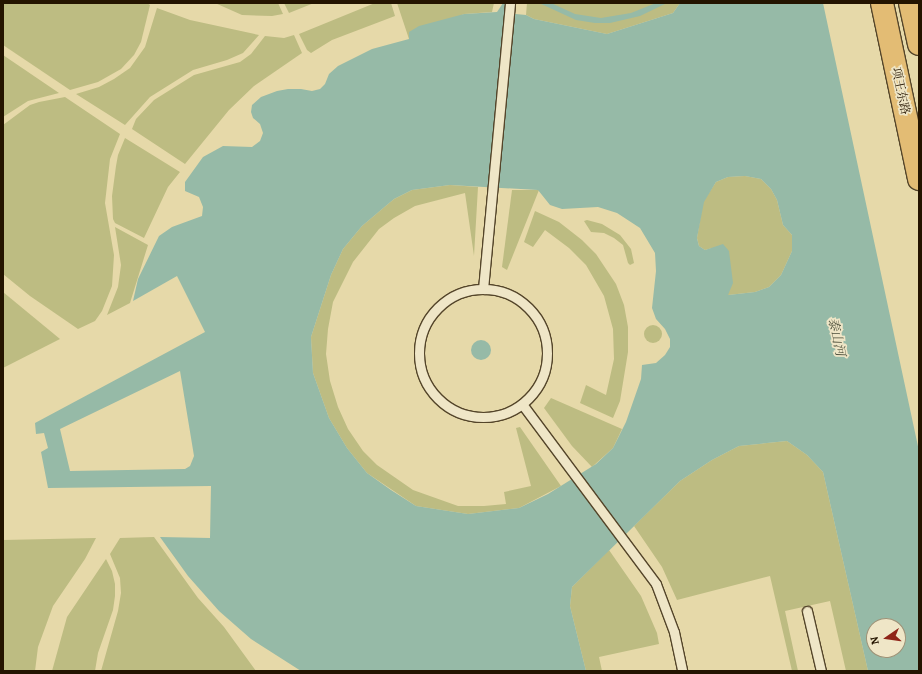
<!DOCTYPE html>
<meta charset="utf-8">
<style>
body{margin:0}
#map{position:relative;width:922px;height:674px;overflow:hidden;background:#e6d9a9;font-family:Alegreya,"Noto Serif SC",serif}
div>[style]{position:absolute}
.green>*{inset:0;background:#bdbc82}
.round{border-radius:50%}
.water>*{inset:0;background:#96baa7}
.roads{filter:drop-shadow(1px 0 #54452a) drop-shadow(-1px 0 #54452a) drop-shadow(0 1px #54452a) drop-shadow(0 -1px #54452a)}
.lane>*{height:9px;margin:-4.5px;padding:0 4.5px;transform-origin:4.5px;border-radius:4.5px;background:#efe6c7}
.lane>.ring{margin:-4.5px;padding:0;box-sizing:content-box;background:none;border:9px solid #efe6c7;border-radius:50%}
.primary>*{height:22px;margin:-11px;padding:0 11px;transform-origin:11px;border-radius:11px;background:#e3bc74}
span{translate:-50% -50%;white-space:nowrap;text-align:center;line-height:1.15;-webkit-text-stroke:3.5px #efe6c7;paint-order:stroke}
.street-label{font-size:12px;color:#241400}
.water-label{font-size:13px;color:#4c4e3a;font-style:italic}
.frame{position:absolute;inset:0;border:4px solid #241400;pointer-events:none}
.north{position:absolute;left:866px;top:618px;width:40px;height:40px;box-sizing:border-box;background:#efe6c7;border:1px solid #9e9277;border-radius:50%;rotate:257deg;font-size:11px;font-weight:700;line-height:16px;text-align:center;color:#241400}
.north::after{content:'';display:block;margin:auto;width:14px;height:18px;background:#8f2418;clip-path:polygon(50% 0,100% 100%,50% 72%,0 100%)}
</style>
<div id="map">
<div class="green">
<i style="clip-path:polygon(3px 3px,147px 3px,150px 5px,141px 42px,134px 55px,121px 69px,98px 82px,70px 90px,3px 45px)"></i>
<i style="clip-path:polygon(215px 3px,278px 3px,283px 14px,272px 16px,242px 15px)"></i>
<i style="clip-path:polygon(284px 3px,314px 3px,289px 13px)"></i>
<i style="clip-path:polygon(375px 3px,391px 3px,395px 16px,332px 40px,311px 53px,307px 50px,299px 34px)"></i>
<i style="clip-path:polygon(397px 3px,494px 3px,492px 12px,464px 14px,409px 39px)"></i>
<i style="clip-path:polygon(527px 3px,680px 3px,673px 13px,607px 34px,534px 19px,526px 15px)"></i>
<i style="clip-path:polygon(157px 8px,190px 20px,259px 35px,243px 53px,227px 60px,193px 70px,150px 97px,125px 125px,76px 94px,99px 87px,114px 79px,130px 68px,145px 47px)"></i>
<i style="clip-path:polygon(294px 35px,302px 53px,254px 86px,229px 110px,185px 164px,132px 129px,136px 119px,154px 100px,194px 75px,240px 62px,251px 54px,265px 36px,284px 38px)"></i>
<i style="clip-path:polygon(3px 55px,59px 93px,28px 101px,3px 117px)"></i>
<i style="clip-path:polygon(65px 97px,120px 134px,110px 159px,105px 203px,114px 255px,112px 286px,102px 311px,95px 321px,78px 329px,30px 296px,3px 274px,3px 125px,30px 105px,39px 102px)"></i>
<i style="clip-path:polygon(125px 138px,180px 172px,168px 187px,144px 238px,115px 223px,113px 219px,112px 196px,116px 166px,118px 155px)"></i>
<i style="clip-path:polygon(745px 176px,761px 179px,771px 189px,777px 200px,783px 225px,792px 235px,792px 251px,781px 275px,769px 287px,755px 292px,728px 295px,712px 248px,705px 250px,699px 246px,697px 238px,703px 202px,716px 182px,728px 177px)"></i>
<i style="clip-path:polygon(450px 185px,478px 187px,474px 256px,465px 193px,415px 206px,394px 218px,379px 229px,353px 262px,333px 302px,328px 329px,326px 354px,330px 381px,338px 407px,348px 429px,363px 451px,377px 465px,413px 490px,458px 506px,484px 506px,506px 504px,504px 492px,531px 486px,516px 428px,520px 427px,561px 486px,519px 508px,468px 514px,416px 506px,367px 473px,347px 448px,329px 418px,313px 373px,311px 337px,331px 275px,343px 249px,362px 226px,394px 199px,412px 190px)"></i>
<i style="clip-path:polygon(512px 190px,539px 190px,507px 270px,502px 267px)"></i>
<i style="clip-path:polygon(535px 211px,559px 222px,582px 240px,596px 254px,616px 284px,624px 305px,628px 327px,628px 352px,620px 401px,613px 418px,580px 403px,586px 385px,606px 395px,614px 359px,613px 329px,604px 296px,586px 265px,569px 248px,545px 230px,533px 247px,524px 242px)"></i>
<i style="clip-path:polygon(587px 220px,602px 224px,620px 235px,631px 249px,634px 263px,630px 265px,628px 263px,623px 245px,614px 238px,604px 233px,591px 232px,584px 221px)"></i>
<i style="clip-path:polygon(115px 227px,148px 245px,130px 303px,107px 315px,118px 287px,121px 265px)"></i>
<i style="clip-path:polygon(3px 292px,60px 339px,3px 368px)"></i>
<i class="round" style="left:644px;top:325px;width:18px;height:18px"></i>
<i style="clip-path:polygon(551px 398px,622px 429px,613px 448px,592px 467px,572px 446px,544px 408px)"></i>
<i style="clip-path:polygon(787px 441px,807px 455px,823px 472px,868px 671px,846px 671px,830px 601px,785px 611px,798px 671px,792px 671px,770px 576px,677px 600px,662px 567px,634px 526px,680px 481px,712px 460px,739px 446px)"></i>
<i style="clip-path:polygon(154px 537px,198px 598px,224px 627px,256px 671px,101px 671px,118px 611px,121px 593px,120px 578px,110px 554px,120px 538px)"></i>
<i style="clip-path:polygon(96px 538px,85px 559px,53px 606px,38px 647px,35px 671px,3px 671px,3px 540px)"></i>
<i style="clip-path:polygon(609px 550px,641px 596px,657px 633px,659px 644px,599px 657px,602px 671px,586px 671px,570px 606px,572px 587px)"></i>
<i style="clip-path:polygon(106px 559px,112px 571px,115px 584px,115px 596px,113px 610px,98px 653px,95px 671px,52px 671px,67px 617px)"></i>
</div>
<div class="water">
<i style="clip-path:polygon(evenodd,503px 3px,511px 3px,505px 13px,526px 15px,534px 19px,607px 34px,673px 13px,680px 3px,823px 3px,919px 451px,919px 671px,868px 671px,823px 472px,807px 455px,787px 441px,739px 446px,712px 460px,680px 481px,572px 587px,570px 606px,586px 671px,301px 671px,251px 639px,219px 611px,188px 576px,160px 537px,210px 538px,211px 486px,48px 488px,41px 452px,48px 448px,44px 433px,36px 434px,35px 423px,205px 332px,177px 276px,133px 301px,138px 279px,159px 236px,172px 227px,202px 216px,203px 207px,199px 197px,185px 191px,185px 182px,203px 157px,223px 146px,252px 147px,260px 141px,263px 133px,260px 124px,253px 118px,251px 112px,252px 105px,261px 97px,277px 91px,288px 89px,301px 89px,312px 91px,320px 89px,325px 84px,329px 74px,338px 66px,372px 49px,409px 39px,409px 32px,419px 26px,464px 14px,497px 12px,503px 3px,745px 176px,761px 179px,771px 189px,777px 200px,783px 225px,792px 235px,792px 251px,781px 275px,769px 287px,755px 292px,728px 295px,733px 283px,729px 251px,723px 244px,705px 250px,699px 246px,697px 238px,704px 202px,716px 182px,728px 177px,745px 176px,503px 3px,450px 185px,538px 190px,550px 205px,562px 209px,598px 207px,617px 213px,640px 228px,655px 253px,656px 271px,652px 308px,656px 319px,665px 329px,670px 339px,670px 347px,665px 355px,656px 363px,642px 365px,641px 379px,626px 422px,613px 448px,596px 464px,548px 494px,519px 508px,468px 514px,416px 506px,391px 490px,367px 473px,347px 448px,329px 418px,313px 373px,311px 337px,331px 275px,343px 249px,362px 226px,394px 199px,412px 190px,450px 185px,503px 3px,180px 371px,194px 456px,190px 466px,185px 469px,70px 471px,60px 429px,180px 371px,503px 3px,874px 626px,898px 626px,898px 650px,874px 650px,874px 626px)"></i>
<i style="clip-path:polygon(539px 3px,551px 3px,575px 14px,601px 18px,631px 13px,656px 3px,667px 3px,640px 16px,610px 23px,595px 23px,576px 20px)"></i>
<i class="round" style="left:471px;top:340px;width:20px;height:20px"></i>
</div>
<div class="roads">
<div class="lane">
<i style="left:483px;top:289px;width:287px;rotate:-84.6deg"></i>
<i class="ring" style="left:419px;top:289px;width:119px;height:119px"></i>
<i style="left:522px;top:404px;width:224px;rotate:53.3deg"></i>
<i style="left:656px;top:584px;width:51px;rotate:69.4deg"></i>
<i style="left:674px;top:632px;width:40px;rotate:78deg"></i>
<i style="left:807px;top:611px;width:62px;rotate:76.9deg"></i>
</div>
<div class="primary">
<i style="left:882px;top:3px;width:180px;rotate:78.1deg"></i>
<i style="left:910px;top:3px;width:42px;rotate:77.6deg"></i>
</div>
</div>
<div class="street-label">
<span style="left:900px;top:91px;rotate:78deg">项王东路</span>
</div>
<div class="water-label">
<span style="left:836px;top:337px;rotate:78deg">泰山河</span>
</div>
<div class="frame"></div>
<div class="north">N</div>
</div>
